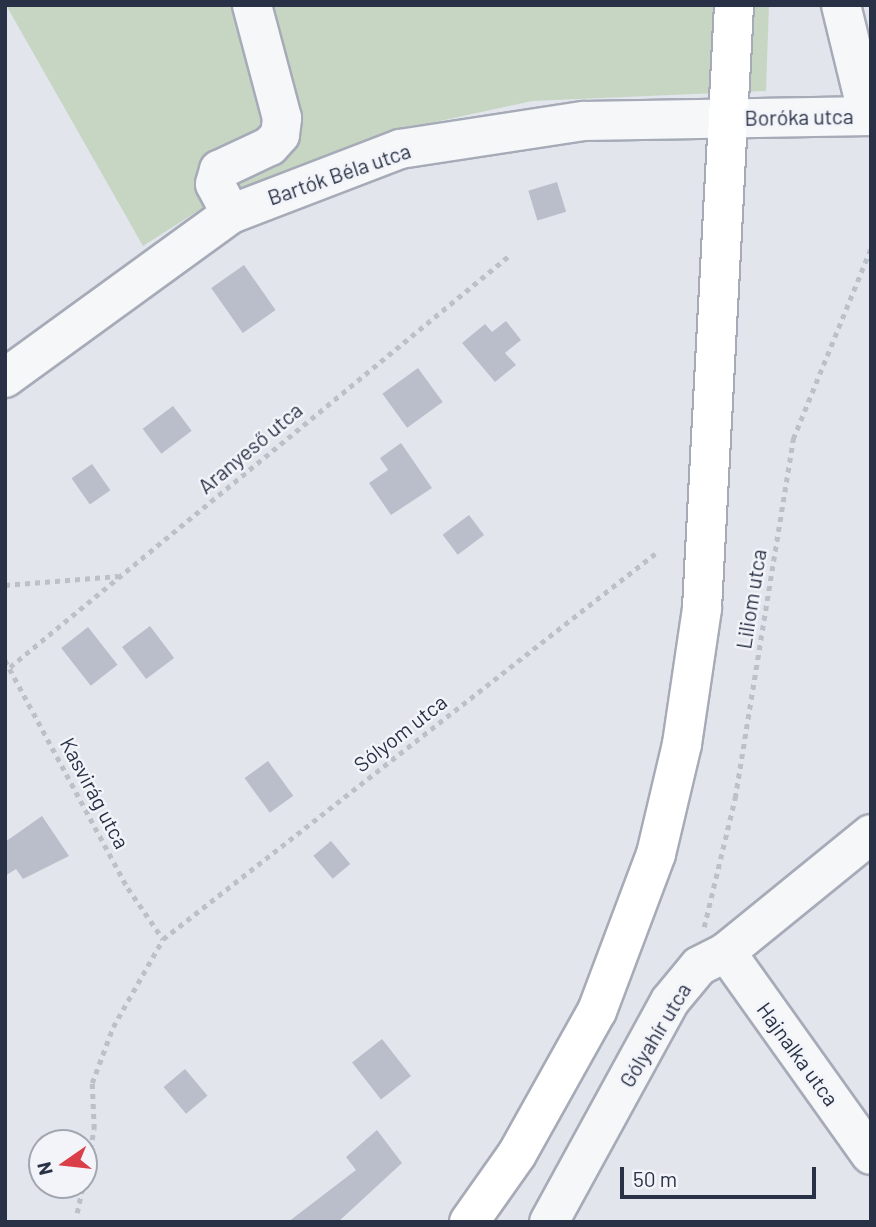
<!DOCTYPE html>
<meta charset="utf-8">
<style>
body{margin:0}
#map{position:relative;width:876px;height:1227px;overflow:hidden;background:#e2e5ec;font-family:Barlow,sans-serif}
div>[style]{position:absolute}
.green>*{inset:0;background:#c6d6c3}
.building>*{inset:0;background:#b9beca;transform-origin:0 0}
.path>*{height:4.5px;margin-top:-2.25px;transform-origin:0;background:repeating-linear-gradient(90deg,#bcc0c7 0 5px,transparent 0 10px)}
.roads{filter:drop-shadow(2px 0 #a6abb7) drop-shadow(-2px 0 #a6abb7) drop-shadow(0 2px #a6abb7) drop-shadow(0 -2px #a6abb7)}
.minor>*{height:38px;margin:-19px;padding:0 19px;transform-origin:19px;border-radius:19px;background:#f5f7f9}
.major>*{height:38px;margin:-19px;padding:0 19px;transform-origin:19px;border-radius:19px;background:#fff}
span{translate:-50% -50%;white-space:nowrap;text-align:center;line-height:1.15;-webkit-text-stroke:5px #f2f4f9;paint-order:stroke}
.street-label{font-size:21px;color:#283145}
.frame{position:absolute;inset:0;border:7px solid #283145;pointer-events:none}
.north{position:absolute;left:28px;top:1129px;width:70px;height:70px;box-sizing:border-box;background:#f2f4f9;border:2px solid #a1a6b1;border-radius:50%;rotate:256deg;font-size:19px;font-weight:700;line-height:28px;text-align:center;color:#283145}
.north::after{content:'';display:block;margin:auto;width:24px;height:32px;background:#da3e49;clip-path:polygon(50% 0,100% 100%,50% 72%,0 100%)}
.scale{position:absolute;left:620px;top:1167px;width:196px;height:32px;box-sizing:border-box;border:4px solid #283145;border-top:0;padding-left:9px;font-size:21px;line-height:24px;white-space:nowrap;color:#283145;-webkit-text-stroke:5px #f2f4f9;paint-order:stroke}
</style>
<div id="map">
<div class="green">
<i style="clip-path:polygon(6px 5px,769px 5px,766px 91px,532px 101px,398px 130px,221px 196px,143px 246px)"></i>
</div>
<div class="building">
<i style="left:557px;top:182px;width:31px;height:30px;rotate:73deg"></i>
<i style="left:244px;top:265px;width:55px;height:40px;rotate:55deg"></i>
<i style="clip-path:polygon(506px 321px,521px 340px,505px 353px,516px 365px,495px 382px,462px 343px,485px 324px,492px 332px)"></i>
<i style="left:418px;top:368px;width:42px;height:44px;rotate:54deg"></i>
<i style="left:173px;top:406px;width:31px;height:38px;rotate:53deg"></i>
<i style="clip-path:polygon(401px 443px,432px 488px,391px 515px,369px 483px,388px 470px,380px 458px)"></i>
<i style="left:92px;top:464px;width:32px;height:25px;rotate:55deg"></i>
<i style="left:469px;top:515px;width:25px;height:33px;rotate:53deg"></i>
<i style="left:150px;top:626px;width:40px;height:35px;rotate:53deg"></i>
<i style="left:88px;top:627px;width:48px;height:34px;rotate:52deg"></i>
<i style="left:268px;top:761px;width:43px;height:29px;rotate:54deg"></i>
<i style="clip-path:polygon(42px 816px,69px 856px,23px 879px,16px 869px,5px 876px,5px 842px)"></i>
<i style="left:331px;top:841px;width:30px;height:23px;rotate:50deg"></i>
<i style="left:382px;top:1039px;width:47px;height:38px;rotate:52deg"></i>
<i style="left:185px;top:1069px;width:35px;height:28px;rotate:50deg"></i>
<i style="clip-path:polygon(377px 1130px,402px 1163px,338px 1222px,288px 1222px,356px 1170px,346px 1157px)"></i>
</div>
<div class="path">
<i style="left:5px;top:585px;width:114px;rotate:-4.5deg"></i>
<i style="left:5px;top:660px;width:259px;rotate:61.7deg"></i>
<i style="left:128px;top:888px;width:62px;rotate:55.5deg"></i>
<i style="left:10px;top:667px;width:649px;rotate:-39.5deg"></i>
<i style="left:704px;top:927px;width:133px;rotate:-76.5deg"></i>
<i style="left:735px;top:798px;width:364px;rotate:-80.8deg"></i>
<i style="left:793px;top:439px;width:206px;rotate:-67.8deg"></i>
<i style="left:84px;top:1179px;width:51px;rotate:-78.7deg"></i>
<i style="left:94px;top:1129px;width:46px;rotate:-92.5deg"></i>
<i style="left:92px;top:1083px;width:60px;rotate:-69.4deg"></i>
<i style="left:113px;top:1027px;width:101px;rotate:-60.4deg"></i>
<i style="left:163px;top:939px;width:626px;rotate:-38.06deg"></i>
<i style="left:77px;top:1213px;width:29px;rotate:-78deg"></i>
</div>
<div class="roads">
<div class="minor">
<i style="left:841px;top:5px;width:114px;rotate:76.3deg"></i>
<i style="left:231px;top:214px;width:34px;rotate:-118deg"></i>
<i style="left:215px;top:184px;width:15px;rotate:-74deg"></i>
<i style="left:219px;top:170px;width:56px;rotate:-25.2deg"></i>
<i style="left:270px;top:146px;width:15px;rotate:-48deg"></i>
<i style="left:280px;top:135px;width:17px;rotate:-83deg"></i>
<i style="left:282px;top:118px;width:117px;rotate:-104.9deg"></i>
<i style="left:5px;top:378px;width:279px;rotate:-36deg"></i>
<i style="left:231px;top:214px;width:181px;rotate:-21deg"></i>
<i style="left:400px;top:149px;width:186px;rotate:-8.7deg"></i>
<i style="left:584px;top:121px;width:287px;rotate:-1deg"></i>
<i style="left:726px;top:952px;width:249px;rotate:54.5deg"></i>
<i style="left:549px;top:1222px;width:252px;rotate:-61.3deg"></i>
<i style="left:670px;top:1001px;width:45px;rotate:-50.4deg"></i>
<i style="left:699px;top:966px;width:30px;rotate:-27deg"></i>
<i style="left:726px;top:952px;width:187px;rotate:-39.1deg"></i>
</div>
<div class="major">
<i style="left:469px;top:1222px;width:83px;rotate:-54.8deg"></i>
<i style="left:517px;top:1154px;width:164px;rotate:-60.8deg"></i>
<i style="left:597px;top:1011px;width:168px;rotate:-69.4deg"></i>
<i style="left:656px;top:854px;width:113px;rotate:-76.7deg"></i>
<i style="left:682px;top:744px;width:137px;rotate:-81.6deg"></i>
<i style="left:702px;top:608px;width:604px;rotate:-86.96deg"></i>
</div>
</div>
<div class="street-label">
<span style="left:799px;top:117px;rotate:-1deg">Boróka utca</span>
<span style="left:339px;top:174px;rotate:-19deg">Bartók Béla utca</span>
<span style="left:250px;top:448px;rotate:-40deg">Aranyeső utca</span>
<span style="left:751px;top:599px;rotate:-81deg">Liliom utca</span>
<span style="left:400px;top:733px;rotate:-38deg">Sólyom utca</span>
<span style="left:95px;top:793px;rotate:62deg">Kasvirág utca</span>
<span style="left:655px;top:1035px;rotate:-59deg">Gólyahír utca</span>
<span style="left:798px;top:1054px;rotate:54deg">Hajnalka utca</span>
</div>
<div class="frame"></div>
<div class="north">N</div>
<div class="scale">50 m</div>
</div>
